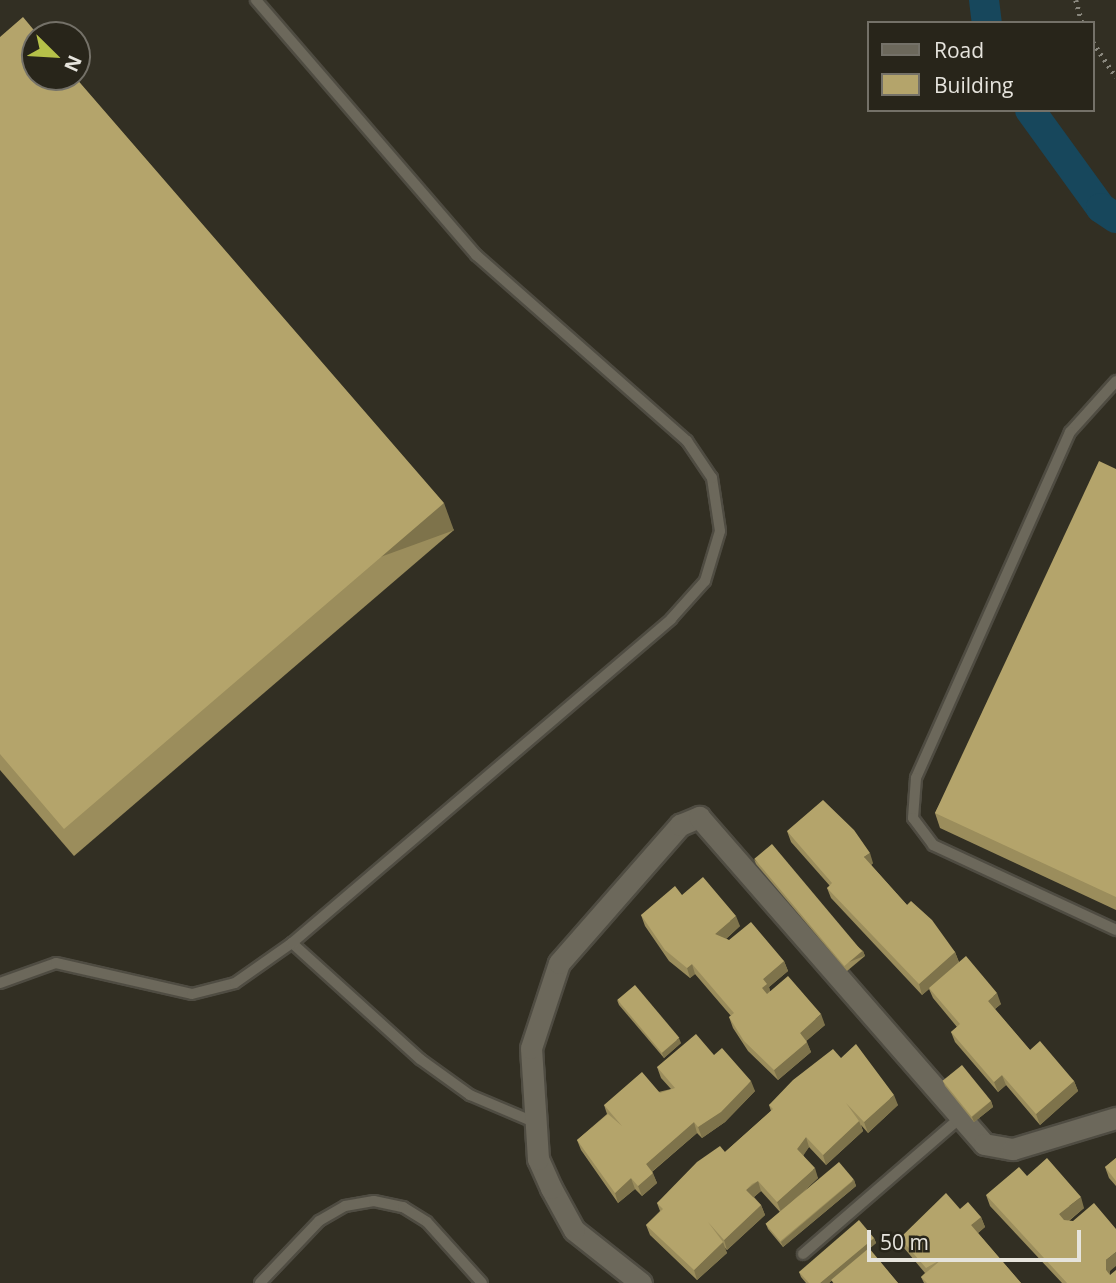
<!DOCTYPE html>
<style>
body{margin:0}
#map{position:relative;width:1116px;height:1283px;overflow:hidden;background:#322f23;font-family:"Open Sans",sans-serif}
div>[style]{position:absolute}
.canal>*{height:30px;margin:-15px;padding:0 15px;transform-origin:15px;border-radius:15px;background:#17475c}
.path>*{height:4.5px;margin-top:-2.25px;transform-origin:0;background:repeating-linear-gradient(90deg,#89877d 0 2px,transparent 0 7px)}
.roads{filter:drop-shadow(2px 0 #4f4c42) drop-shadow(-2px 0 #4f4c42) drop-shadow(0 2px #4f4c42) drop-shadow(0 -2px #4f4c42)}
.lane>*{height:10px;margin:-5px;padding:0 5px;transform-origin:5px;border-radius:5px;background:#6c685b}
.street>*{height:21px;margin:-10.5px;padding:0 10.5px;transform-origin:10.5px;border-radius:10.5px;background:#6c685b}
.wall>*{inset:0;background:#9b8d5c}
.shaded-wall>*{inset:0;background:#7e734b;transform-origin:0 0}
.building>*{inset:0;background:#b4a46b;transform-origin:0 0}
span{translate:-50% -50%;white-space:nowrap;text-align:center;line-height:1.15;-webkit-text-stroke:7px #28251a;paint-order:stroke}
.legend{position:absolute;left:867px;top:21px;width:228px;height:91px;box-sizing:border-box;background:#28251a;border:2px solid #747168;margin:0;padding:9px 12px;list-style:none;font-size:21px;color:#e6e4dd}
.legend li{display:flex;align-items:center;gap:14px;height:35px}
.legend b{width:35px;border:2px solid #747168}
.north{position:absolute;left:21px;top:21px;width:70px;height:70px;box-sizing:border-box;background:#28251a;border:2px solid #747168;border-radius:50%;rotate:114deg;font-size:19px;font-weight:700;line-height:28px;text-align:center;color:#e6e4dd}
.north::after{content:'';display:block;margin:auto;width:24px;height:32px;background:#b6c149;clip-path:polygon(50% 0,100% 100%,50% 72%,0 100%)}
.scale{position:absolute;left:867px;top:1230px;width:214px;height:32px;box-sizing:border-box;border:4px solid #e6e4dd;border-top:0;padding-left:9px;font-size:21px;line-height:24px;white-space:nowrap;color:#e6e4dd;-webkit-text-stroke:5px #28251a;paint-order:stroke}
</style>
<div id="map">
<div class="canal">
<i style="left:984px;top:0;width:23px;rotate:83deg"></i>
<i style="left:1030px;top:110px;width:121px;rotate:54.1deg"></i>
<i style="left:1101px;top:208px;width:18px;rotate:34deg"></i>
</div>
<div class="path">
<i style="left:1076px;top:0;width:24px;rotate:75deg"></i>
<i style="left:1093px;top:42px;width:42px;rotate:56.7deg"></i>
</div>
<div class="roads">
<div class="lane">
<i style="left:1116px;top:381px;width:69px;rotate:132deg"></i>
<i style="left:1070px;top:432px;width:379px;rotate:114deg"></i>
<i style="left:916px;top:778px;width:40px;rotate:94.3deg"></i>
<i style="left:913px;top:818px;width:34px;rotate:53deg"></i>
<i style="left:933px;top:845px;width:202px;rotate:24.9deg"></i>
<i style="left:292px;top:943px;width:173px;rotate:42.2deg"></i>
<i style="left:420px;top:1059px;width:62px;rotate:35.8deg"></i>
<i style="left:470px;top:1095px;width:69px;rotate:22.9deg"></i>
<i style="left:0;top:983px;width:59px;rotate:-19.7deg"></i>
<i style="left:56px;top:963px;width:139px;rotate:12.8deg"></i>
<i style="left:192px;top:994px;width:44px;rotate:-14.3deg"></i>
<i style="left:235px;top:983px;width:70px;rotate:-35.1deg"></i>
<i style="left:292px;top:943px;width:499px;rotate:-40.5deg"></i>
<i style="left:671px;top:619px;width:51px;rotate:-48.2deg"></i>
<i style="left:705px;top:581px;width:52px;rotate:-73.3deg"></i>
<i style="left:720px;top:531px;width:54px;rotate:-98.6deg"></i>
<i style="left:712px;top:478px;width:45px;rotate:-124deg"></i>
<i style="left:687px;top:441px;width:281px;rotate:-138.6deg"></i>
<i style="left:476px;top:255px;width:337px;rotate:-130.8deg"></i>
<i style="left:803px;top:1254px;width:209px;rotate:-40.9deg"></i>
<i style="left:260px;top:1283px;width:86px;rotate:-46.4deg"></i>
<i style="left:319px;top:1221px;width:30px;rotate:-30deg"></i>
<i style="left:345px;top:1206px;width:29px;rotate:-10deg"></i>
<i style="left:374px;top:1201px;width:30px;rotate:12deg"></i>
<i style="left:403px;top:1207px;width:28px;rotate:32deg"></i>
<i style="left:427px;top:1222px;width:82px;rotate:48deg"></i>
</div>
<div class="street">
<i style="left:641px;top:1283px;width:85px;rotate:-141.7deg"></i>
<i style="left:574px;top:1230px;width:48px;rotate:-118.7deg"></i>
<i style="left:551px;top:1188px;width:32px;rotate:-114deg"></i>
<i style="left:538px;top:1159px;width:111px;rotate:-93.6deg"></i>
<i style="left:531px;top:1048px;width:89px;rotate:-71.8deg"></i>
<i style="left:559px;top:963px;width:184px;rotate:-48.8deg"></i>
<i style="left:680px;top:825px;width:21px;rotate:-23deg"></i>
<i style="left:699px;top:817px;width:434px;rotate:48.9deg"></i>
<i style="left:984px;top:1144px;width:29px;rotate:10deg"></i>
<i style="left:1013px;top:1149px;width:108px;rotate:-16.8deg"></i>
</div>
</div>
<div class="wall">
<i style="clip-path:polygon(0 37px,454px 530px,74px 856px,0 770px)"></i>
<i style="clip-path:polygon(1116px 469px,1116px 910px,940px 828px,935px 813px)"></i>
<i style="clip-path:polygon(787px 831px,873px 863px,871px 865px,907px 905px,955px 952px,959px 962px,1001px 1004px,995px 1009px,1030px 1050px,1074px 1081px,1078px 1091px,1040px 1125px,1006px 1085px,998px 1092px,955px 1042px,951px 1032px,957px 1027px,933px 998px,929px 989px,922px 995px,831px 898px,827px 888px,830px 886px,791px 842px)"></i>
<i style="clip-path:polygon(754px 859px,863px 951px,865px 956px,847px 971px,756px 864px)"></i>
<i style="clip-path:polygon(682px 895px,740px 926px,726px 939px,784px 961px,788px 971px,769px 987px,770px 991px,825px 1025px,806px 1041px,811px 1052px,778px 1080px,748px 1051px,733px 1028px,729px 1017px,731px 1016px,695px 974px,690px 978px,669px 961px,645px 926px,641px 915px)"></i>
<i style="clip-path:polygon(617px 1000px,681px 1043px,664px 1058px,619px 1005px)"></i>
<i style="clip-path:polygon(714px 1055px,755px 1091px,725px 1122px,702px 1138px,697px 1133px,652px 1172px,657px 1183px,642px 1196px,635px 1189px,618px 1203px,581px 1150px,577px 1140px,607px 1114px,604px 1105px,671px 1089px,661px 1078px,657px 1067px)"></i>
<i style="clip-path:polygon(841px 1058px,898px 1105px,868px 1133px,861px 1125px,863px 1131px,826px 1165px,809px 1147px,803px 1155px,818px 1178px,798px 1197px,854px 1180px,856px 1186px,783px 1247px,768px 1229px,766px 1224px,780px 1212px,761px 1191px,754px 1197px,761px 1205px,765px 1215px,727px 1250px,724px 1247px,727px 1253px,697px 1280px,650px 1235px,646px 1225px,660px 1211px,657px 1203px,725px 1152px,771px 1111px,769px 1105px)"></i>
<i style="clip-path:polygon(943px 1081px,991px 1101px,993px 1107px,974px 1122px,945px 1086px)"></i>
<i style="clip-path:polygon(1116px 1158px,1116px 1186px,1109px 1178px,1105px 1167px)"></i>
<i style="clip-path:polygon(986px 1195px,1084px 1208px,1069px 1221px,1110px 1271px,1110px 1275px,1116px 1283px,1062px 1283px,990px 1206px)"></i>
<i style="clip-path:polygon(960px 1209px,981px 1217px,985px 1227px,978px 1233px,1021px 1283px,924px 1283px,921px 1277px,925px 1273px,904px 1248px,900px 1238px)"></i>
<i style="clip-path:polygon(874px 1238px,876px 1243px,869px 1249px,898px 1283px,833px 1283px,832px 1280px,829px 1283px,806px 1283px,801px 1277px,799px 1272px)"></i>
</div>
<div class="shaded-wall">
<i style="left:444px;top:503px;width:29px;height:501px;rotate:70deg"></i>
<i style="clip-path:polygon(870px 853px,873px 863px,868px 868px,864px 857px)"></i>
<i style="clip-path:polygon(736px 916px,740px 926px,719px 945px,715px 934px)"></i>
<i style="left:863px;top:951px;width:5px;height:23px;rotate:68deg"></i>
<i style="clip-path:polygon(955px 952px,959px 963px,922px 995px,919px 984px)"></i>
<i style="clip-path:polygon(784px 961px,788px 971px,769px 987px,771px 995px,766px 999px,762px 988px,763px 979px)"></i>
<i style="clip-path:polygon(692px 964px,695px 974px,690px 978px,687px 968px)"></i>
<i style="clip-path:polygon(997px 993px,1001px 1004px,992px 1011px,988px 1001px)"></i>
<i style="clip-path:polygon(821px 1014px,825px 1025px,804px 1043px,800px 1033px)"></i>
<i style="clip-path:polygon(679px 1038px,681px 1043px,664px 1058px,662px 1053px)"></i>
<i style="clip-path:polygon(807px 1042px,811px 1052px,778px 1080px,774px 1070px)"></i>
<i style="clip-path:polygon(1002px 1075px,1006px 1085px,998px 1092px,994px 1082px)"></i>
<i style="clip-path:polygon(751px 1081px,755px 1091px,725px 1122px,702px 1138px,698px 1127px)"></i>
<i style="clip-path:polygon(1074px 1081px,1078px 1091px,1040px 1125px,1036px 1114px)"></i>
<i style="clip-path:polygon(894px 1095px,898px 1105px,868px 1133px,864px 1122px)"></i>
<i style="clip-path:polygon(991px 1101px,993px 1107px,974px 1122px,972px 1117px)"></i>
<i style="clip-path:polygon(859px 1121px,863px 1131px,826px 1165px,823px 1155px)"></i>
<i style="clip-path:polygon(694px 1122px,697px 1133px,649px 1174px,646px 1164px)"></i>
<i style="clip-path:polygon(806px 1137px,809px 1147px,801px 1159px,797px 1149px)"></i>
<i style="clip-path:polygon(815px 1168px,818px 1178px,781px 1212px,777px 1202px)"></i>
<i style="clip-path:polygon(653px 1173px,657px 1183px,642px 1196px,638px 1186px)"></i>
<i style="clip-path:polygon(631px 1178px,635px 1189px,618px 1203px,615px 1193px)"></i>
<i style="clip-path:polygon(854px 1180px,856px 1186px,783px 1247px,781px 1242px)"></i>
<i style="clip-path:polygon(758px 1181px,761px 1191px,750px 1200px,746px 1190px)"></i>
<i style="clip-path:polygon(1081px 1197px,1084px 1208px,1063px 1225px,1059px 1214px)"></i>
<i style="clip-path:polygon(761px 1205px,765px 1215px,727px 1250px,724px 1240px)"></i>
<i style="clip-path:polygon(981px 1217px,985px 1227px,975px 1235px,971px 1225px)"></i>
<i style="clip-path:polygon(874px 1238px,876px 1243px,829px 1283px,820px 1283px)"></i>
<i style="clip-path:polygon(723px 1242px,727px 1253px,697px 1280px,694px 1270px)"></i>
<i style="clip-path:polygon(1116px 1252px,1116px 1266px,1110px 1271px,1110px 1281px,1106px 1270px,1106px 1260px)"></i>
</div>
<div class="building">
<i style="clip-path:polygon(23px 17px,38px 35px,35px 35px,35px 77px,75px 77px,444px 503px,64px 829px,0 754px,0 37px)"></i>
<i style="clip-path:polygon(1099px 461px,1116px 469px,1116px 897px,935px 813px)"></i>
<i style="clip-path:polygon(823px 800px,854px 830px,870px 853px,864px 857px,907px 905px,911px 901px,932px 920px,955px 952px,919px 984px,827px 888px,832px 883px,787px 831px)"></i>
<i style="left:772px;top:844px;width:140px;height:23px;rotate:50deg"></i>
<i style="clip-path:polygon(703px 877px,736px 916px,715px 934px,729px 940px,751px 922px,784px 961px,763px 979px,767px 984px,762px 988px,767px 994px,788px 976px,821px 1014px,800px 1033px,807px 1042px,774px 1070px,744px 1041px,729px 1017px,734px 1013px,692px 964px,687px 968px,665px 950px,641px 915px,675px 886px,682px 895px)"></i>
<i style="clip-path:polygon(966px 956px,997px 993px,988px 1001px,1030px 1050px,1040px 1041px,1074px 1081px,1036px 1114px,1002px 1075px,994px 1082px,951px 1032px,960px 1024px,929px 988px)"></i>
<i style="left:635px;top:985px;width:69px;height:23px;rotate:50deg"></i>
<i style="clip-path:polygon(696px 1034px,714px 1055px,722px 1048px,751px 1081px,721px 1112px,698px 1127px,694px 1122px,646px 1164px,653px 1173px,638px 1186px,631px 1178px,615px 1193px,577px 1140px,608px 1114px,622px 1126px,604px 1105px,642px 1072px,660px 1093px,675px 1088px,657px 1067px)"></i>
<i style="clip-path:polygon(856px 1044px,894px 1095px,864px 1122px,846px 1103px,859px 1121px,823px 1155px,806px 1137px,797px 1149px,815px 1168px,777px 1202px,758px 1181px,752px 1184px,746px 1190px,761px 1205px,724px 1240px,708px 1222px,723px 1242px,694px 1270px,646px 1225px,663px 1209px,657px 1203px,697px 1162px,720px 1146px,725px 1152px,773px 1109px,769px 1105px,793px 1080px,833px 1049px,841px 1058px)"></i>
<i style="left:962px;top:1065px;width:46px;height:25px;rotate:51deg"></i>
<i style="clip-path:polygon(1047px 1158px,1081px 1197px,1059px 1214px,1064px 1220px,1073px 1221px,1094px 1203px,1116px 1229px,1116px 1252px,1106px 1260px,1106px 1270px,1110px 1275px,1116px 1270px,1116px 1283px,1067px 1283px,986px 1195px,1019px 1167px,1027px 1176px)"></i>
<i style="clip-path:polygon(1116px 1158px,1116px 1181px,1105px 1167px)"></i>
<i style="left:839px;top:1162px;width:23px;height:96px;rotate:50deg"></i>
<i style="clip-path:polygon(946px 1193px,960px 1209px,968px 1202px,981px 1217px,971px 1225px,1021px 1283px,927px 1283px,921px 1277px,942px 1259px,926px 1268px,900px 1238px)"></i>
<i style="clip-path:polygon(859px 1220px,874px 1238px,820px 1283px,809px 1283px,799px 1272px)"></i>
<i style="clip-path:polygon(869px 1248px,898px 1283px,834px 1283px,831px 1280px)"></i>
</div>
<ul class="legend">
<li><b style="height:9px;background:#6c685b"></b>Road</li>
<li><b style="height:19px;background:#b4a46b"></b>Building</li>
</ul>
<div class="north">N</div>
<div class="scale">50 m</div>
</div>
